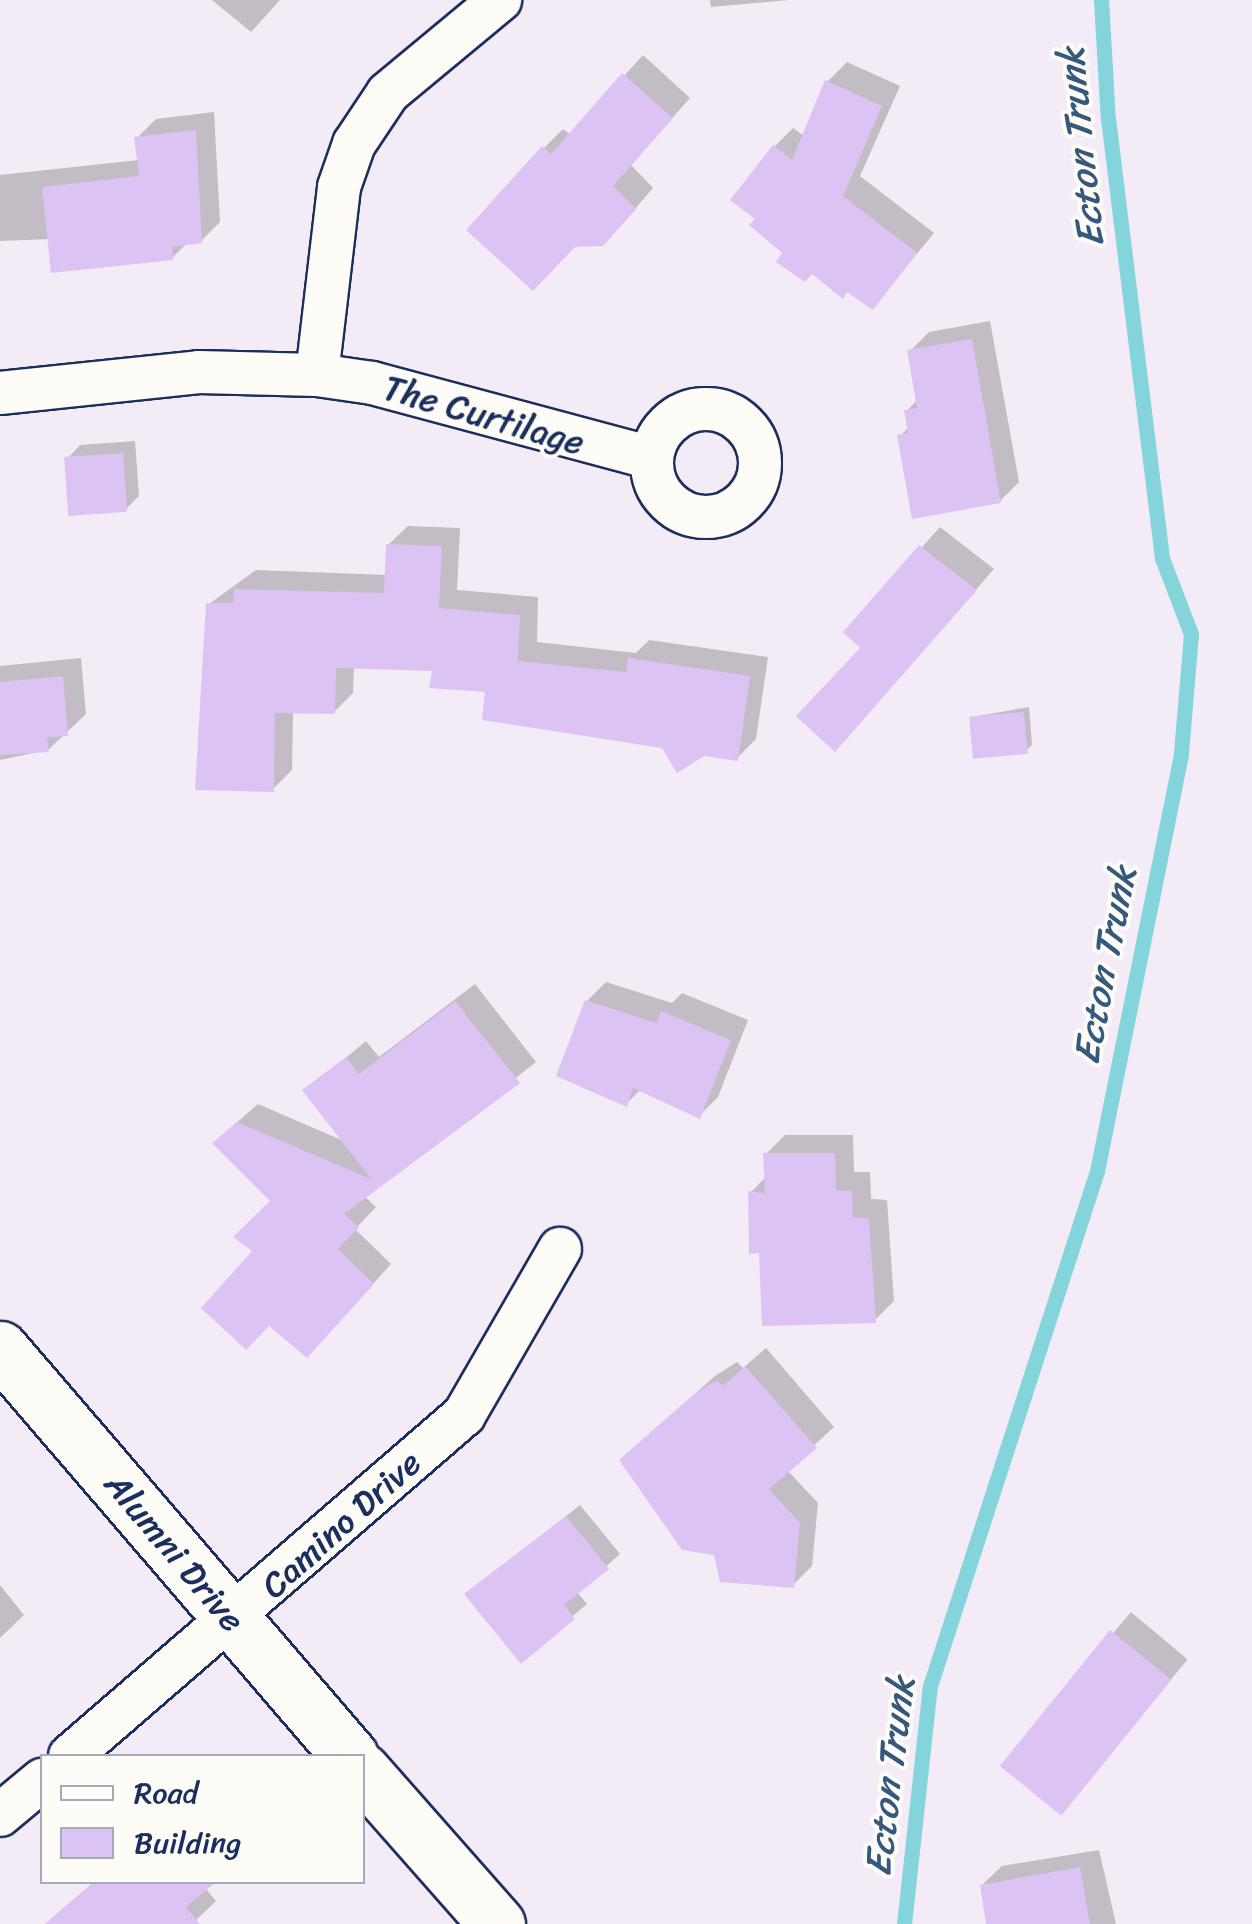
<!DOCTYPE html>
<style>
body{margin:0}
#map{position:relative;width:1252px;height:1924px;overflow:hidden;background:#f3ebf6;font-family:Sriracha,sans-serif}
div>[style]{position:absolute}
.shadow>*{inset:0;background:#0003;transform-origin:0 0}
.stream>*{height:15px;margin:-7.5px;padding:0 7.5px;transform-origin:7.5px;border-radius:7.5px;background:#83d4db}
.building>*{inset:0;background:#dbc3f3;transform-origin:0 0}
.roads{filter:drop-shadow(2px 0 #1b2f5e) drop-shadow(-2px 0 #1b2f5e) drop-shadow(0 2px #1b2f5e) drop-shadow(0 -2px #1b2f5e)}
.street>*{height:42px;margin:-21px;padding:0 21px;transform-origin:21px;border-radius:21px;background:#fdfcf7}
.street>.ring{margin:-21px;padding:0;box-sizing:content-box;background:none;border:42px solid #fdfcf7;border-radius:50%}
.secondary>*{height:55px;margin:-27.5px;padding:0 27.5px;transform-origin:27.5px;border-radius:27.5px;background:#fdfcf7}
span{translate:-50% -50%;white-space:nowrap;text-align:center;line-height:1.15;-webkit-text-stroke:8px #fdfcf7;paint-order:stroke}
.street-label{font-size:35px;color:#1b2f5e}
.water-label{font-size:38px;color:#35587d;font-style:italic}
.legend{position:absolute;left:40px;top:1754px;width:325px;height:130px;box-sizing:border-box;background:#fdfcf7;border:2px solid #a3aaba;margin:0;padding:12px 18px;list-style:none;font-size:30px;color:#1b2f5e}
.legend li{display:flex;align-items:center;gap:20px;height:50px}
.legend b{width:50px;border:2px solid #a3aaba}
</style>
<div id="map">
<div class="shadow">
<i style="clip-path:polygon(212px 0,280px 0,251px 32px)"></i>
<i style="clip-path:polygon(710px 0,789px 0,711px 7px)"></i>
<i style="clip-path:polygon(643px 55px,690px 98px,631px 165px,653px 188px,622px 224px,544px 148px,563px 129px,571px 135px)"></i>
<i style="clip-path:polygon(847px 62px,900px 86px,860px 176px,934px 233px,873px 307px,786px 252px,759px 218px,774px 147px,793px 128px,804px 136px,828px 81px)"></i>
<i style="clip-path:polygon(214px 112px,220px 222px,201px 241px,188px 242px,172px 258px,50px 239px,0 241px,0 175px,139px 160px,137px 138px,156px 119px)"></i>
<i style="clip-path:polygon(990px 321px,1019px 482px,1000px 501px,900px 436px,910px 426px,907px 411px,918px 399px,910px 351px,929px 332px)"></i>
<i style="clip-path:polygon(135px 441px,139px 496px,126px 509px,67px 459px,80px 445px)"></i>
<i style="clip-path:polygon(408px 526px,460px 528px,457px 590px,538px 597px,537px 642px,636px 653px,649px 640px,768px 657px,756px 739px,737px 758px,488px 690px,435px 669px,354px 666px,353px 693px,334px 712px,293px 711px,292px 770px,273px 789px,209px 604px,256px 570px,387px 575px,388px 545px)"></i>
<i style="clip-path:polygon(940px 527px,994px 569px,854px 729px,864px 648px,846px 632px)"></i>
<i style="clip-path:polygon(81px 658px,86px 714px,48px 750px,0 760px,0 666px)"></i>
<i style="clip-path:polygon(1029px 707px,1032px 745px,1026px 751px,972px 717px)"></i>
<i style="clip-path:polygon(606px 982px,672px 1003px,682px 993px,748px 1020px,718px 1097px,699px 1116px,641px 1089px,626px 1104px,587px 1001px)"></i>
<i style="clip-path:polygon(475px 984px,536px 1062px,364px 1196px,376px 1207px,355px 1229px,391px 1264px,326px 1336px,269px 1323px,255px 1250px,274px 1201px,234px 1125px,258px 1104px,346px 1142px,306px 1091px,366px 1041px,379px 1057px)"></i>
<i style="clip-path:polygon(785px 1135px,853px 1135px,854px 1172px,870px 1172px,871px 1199px,887px 1200px,894px 1301px,875px 1320px,762px 1250px,751px 1192px,767px 1176px,766px 1154px)"></i>
<i style="clip-path:polygon(766px 1348px,834px 1427px,787px 1470px,818px 1503px,812px 1566px,793px 1585px,716px 1552px,642px 1441px,715px 1376px,737px 1362px,743px 1368px)"></i>
<i style="clip-path:polygon(580px 1505px,620px 1554px,577px 1592px,587px 1604px,521px 1660px,467px 1594px)"></i>
<i style="clip-path:polygon(0 1585px,24px 1615px,0 1638px)"></i>
<i style="left:1131px;top:1612px;width:74px;height:199px;rotate:40deg"></i>
<i style="clip-path:polygon(1099px 1850px,1116px 1924px,989px 1924px,982px 1885px,1002px 1866px)"></i>
<i style="clip-path:polygon(94px 1882px,212px 1882px,205px 1888px,216px 1901px,192px 1924px,45px 1924px)"></i>
</div>
<div class="stream">
<i style="left:904px;top:1924px;width:239px;rotate:-83.8deg"></i>
<i style="left:930px;top:1686px;width:541px;rotate:-72.03deg"></i>
<i style="left:1097px;top:1171px;width:426px;rotate:-78.6deg"></i>
<i style="left:1181px;top:753px;width:119px;rotate:-85.2deg"></i>
<i style="left:1191px;top:634px;width:81px;rotate:-110.9deg"></i>
<i style="left:1162px;top:558px;width:440px;rotate:-97deg"></i>
<i style="left:1108px;top:121px;width:121px;rotate:-93.3deg"></i>
</div>
<div class="building">
<i style="clip-path:polygon(622px 73px,673px 118px,613px 186px,636px 209px,603px 246px,575px 247px,533px 291px,466px 230px,542px 146px,551px 154px)"></i>
<i style="clip-path:polygon(825px 80px,882px 106px,843px 196px,917px 253px,873px 310px,847px 292px,843px 299px,812px 274px,805px 282px,776px 262px,782px 253px,749px 225px,755px 219px,730px 200px,773px 145px,792px 160px)"></i>
<i style="clip-path:polygon(196px 130px,202px 243px,172px 247px,173px 260px,51px 273px,42px 187px,139px 176px,134px 137px)"></i>
<i style="clip-path:polygon(972px 339px,1001px 503px,912px 519px,897px 435px,908px 433px,904px 410px,917px 408px,907px 350px)"></i>
<i style="left:123px;top:453px;width:59px;height:59px;rotate:86deg"></i>
<i style="clip-path:polygon(386px 544px,442px 546px,439px 608px,520px 615px,518px 661px,626px 672px,628px 658px,750px 676px,738px 761px,704px 756px,677px 773px,662px 748px,482px 720px,485px 692px,429px 688px,432px 671px,336px 668px,335px 714px,275px 713px,274px 792px,195px 790px,206px 603px,233px 603px,234px 589px,384px 593px)"></i>
<i style="clip-path:polygon(919px 545px,977px 590px,835px 752px,796px 716px,860px 648px,843px 632px)"></i>
<i style="clip-path:polygon(63px 676px,68px 736px,47px 737px,49px 752px,0 755px,0 682px)"></i>
<i style="left:1024px;top:712px;width:42px;height:55px;rotate:85deg"></i>
<i style="clip-path:polygon(585px 1000px,656px 1023px,661px 1011px,731px 1040px,700px 1119px,633px 1088px,627px 1107px,556px 1076px)"></i>
<i style="clip-path:polygon(455px 1001px,520px 1083px,344px 1214px,359px 1227px,338px 1249px,374px 1284px,307px 1358px,269px 1326px,246px 1350px,201px 1308px,252px 1251px,233px 1237px,270px 1201px,212px 1143px,237px 1122px,371px 1179px,302px 1090px,346px 1057px,359px 1074px)"></i>
<i style="clip-path:polygon(763px 1153px,835px 1153px,836px 1190px,852px 1191px,853px 1217px,869px 1218px,876px 1323px,762px 1326px,759px 1253px,749px 1254px,748px 1191px,765px 1193px)"></i>
<i style="clip-path:polygon(745px 1366px,817px 1448px,769px 1489px,800px 1523px,794px 1588px,720px 1582px,714px 1555px,682px 1550px,619px 1460px,693px 1395px,717px 1380px,723px 1386px)"></i>
<i style="clip-path:polygon(566px 1516px,609px 1569px,564px 1605px,575px 1619px,521px 1664px,464px 1594px)"></i>
<i style="left:1110px;top:1630px;width:79px;height:175px;rotate:39deg"></i>
<i style="clip-path:polygon(1080px 1867px,1090px 1924px,986px 1924px,980px 1885px)"></i>
<i style="clip-path:polygon(94px 1882px,216px 1882px,186px 1907px,200px 1924px,45px 1924px)"></i>
</div>
<div class="roads">
<div class="street">
<i style="left:317px;top:375px;width:189px;rotate:-83.3deg"></i>
<i style="left:339px;top:187px;width:46px;rotate:-70.8deg"></i>
<i style="left:354px;top:144px;width:61px;rotate:-56.3deg"></i>
<i style="left:388px;top:93px;width:146px;rotate:-39.7deg"></i>
<i style="left:0;top:393px;width:200px;rotate:-6deg"></i>
<i style="left:199px;top:372px;width:118px;rotate:1.5deg"></i>
<i style="left:317px;top:375px;width:56px;rotate:8.3deg"></i>
<i style="left:372px;top:383px;width:289px;rotate:15deg"></i>
<i class="ring" style="left:652px;top:409px;width:66px;height:66px"></i>
<i style="left:70px;top:1756px;width:521px;rotate:-40.88deg"></i>
<i style="left:464px;top:1415px;width:192px;rotate:-60deg"></i>
<i style="left:0;top:1815px;width:55px;rotate:-39.8deg"></i>
</div>
<div class="secondary">
<i style="left:0;top:1349px;width:537px;rotate:49.31deg"></i>
<i style="left:362px;top:1771px;width:204px;rotate:48.6deg"></i>
</div>
</div>
<div class="street-label">
<span style="left:484px;top:415px;rotate:16deg">The Curtilage</span>
<span style="left:341px;top:1524px;rotate:-42deg">Camino Drive</span>
<span style="left:175px;top:1552px;rotate:50deg">Alumni Drive</span>
</div>
<div class="water-label">
<span style="left:1081px;top:147px;rotate:-96deg">Ecton Trunk</span>
<span style="left:1105px;top:965px;rotate:-79deg">Ecton Trunk</span>
<span style="left:890px;top:1776px;rotate:-83deg">Ecton Trunk</span>
</div>
<ul class="legend">
<li><b style="height:12px;background:#fdfcf7"></b>Road</li>
<li><b style="height:28px;background:#dbc3f3"></b>Building</li>
</ul>
</div>
